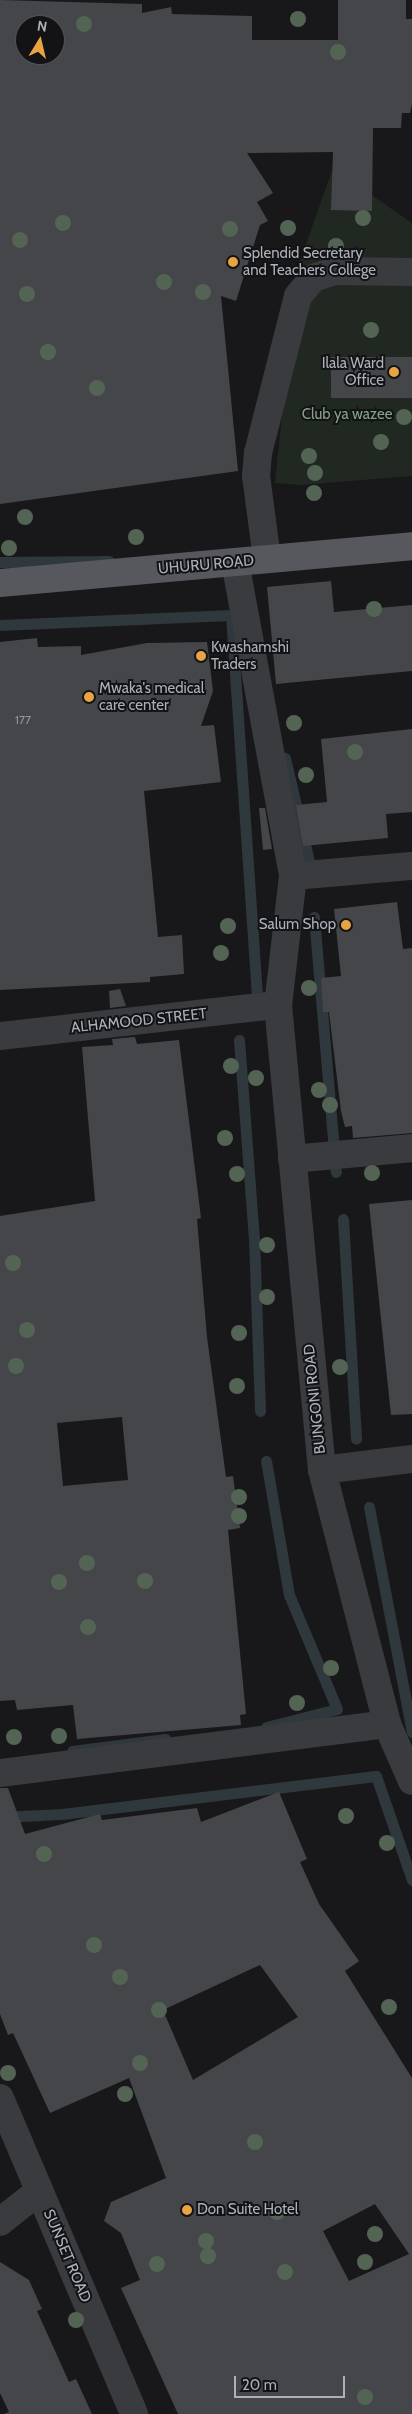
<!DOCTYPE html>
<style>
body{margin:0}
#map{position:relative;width:412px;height:2414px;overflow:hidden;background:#18181a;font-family:Cabin,sans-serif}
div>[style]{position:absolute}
.green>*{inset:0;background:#202821}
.stream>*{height:11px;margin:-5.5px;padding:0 5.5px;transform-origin:5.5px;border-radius:5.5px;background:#2f383d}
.building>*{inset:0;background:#45464a;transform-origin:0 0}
.minor>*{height:28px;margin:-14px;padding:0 14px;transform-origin:14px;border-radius:14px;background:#393b3f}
.major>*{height:28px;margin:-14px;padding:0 14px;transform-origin:14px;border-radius:14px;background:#56585e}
.trees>*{width:16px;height:16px;margin:-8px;border-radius:50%;background:#536454}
.dots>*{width:14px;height:14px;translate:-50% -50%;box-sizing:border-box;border:2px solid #131315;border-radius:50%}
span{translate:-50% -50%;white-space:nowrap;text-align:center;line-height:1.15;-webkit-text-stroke:4px #131315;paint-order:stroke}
.number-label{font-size:12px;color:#92969d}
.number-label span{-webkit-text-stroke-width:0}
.poi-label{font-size:15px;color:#abb0b9}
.left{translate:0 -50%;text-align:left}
.right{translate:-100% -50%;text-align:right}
.park-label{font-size:15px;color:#84a384}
.street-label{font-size:15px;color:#abb0b9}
.north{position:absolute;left:15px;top:15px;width:50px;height:50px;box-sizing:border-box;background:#131315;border:1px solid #505257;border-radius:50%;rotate:9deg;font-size:14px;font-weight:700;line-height:20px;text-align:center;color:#abb0b9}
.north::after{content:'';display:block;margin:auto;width:18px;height:22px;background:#e7a443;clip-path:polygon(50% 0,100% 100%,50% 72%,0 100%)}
.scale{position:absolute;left:234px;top:2376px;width:111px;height:22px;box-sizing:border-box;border:2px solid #abb0b9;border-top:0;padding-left:6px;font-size:15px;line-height:18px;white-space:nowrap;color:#abb0b9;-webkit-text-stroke:4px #131315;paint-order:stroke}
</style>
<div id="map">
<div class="green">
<i style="clip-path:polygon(333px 168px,412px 223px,412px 476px,301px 485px,275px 483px,297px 269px)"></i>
</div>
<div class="stream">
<i style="left:0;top:562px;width:109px;rotate:-0.5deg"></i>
<i style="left:0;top:625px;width:231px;rotate:-2.5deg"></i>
<i style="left:231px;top:615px;width:381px;rotate:86.1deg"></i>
<i style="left:285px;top:758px;width:115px;rotate:76.9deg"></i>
<i style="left:314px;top:917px;width:256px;rotate:85.1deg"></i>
<i style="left:239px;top:1040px;width:199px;rotate:85.7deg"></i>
<i style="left:254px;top:1238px;width:173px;rotate:88deg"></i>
<i style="left:343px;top:1219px;width:220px;rotate:86.6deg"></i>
<i style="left:369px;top:1507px;width:229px;rotate:79.2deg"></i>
<i style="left:266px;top:1727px;width:73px;rotate:-14.2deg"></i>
<i style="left:337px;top:1709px;width:124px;rotate:-112.8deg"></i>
<i style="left:289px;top:1595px;width:136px;rotate:-99.7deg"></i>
<i style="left:72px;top:1751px;width:94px;rotate:-7.4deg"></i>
<i style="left:0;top:1817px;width:62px;rotate:-2.8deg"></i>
<i style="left:62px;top:1814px;width:316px;rotate:-6.9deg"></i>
<i style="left:376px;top:1776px;width:110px;rotate:70.9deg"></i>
</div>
<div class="building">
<i style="clip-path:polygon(evenodd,0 0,142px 4px,142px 13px,171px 7px,172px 14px,252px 16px,252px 40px,338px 40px,338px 0,406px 0,406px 19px,412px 19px,412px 104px,410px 113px,402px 113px,401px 128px,373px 128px,372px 211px,331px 210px,333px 152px,247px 153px,273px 193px,257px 202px,268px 221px,260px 225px,236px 301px,221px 296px,238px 471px,0 504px,0 0,25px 25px,55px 25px,55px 55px,25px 55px,25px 25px)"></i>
<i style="left:412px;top:357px;width:41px;height:81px;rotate:90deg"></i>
<i style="clip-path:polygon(331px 581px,334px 612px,412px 605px,412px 671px,276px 684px,267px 587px)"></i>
<i style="clip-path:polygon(37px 638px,38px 647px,81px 646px,81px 655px,147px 643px,207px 642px,213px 691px,201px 726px,214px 725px,221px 782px,144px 791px,158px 937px,182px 935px,184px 974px,150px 977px,150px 982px,0 990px,0 642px)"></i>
<i style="clip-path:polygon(412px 729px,412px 812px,386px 814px,388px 838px,303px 846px,296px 805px,327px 802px,321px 739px)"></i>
<i style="clip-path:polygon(259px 808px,265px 808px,272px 849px,263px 850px)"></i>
<i style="clip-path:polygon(397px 902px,403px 949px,412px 948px,412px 1133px,353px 1138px,352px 1126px,345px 1127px,341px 1111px,329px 1012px,323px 1012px,321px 978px,341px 976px,334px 909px)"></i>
<i style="clip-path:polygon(120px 989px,126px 1006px,110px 1008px,109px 991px)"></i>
<i style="clip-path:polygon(evenodd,135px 1037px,137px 1044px,179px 1040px,201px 1218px,197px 1219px,207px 1337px,226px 1477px,233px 1476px,240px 1528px,228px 1530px,246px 1714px,240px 1715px,241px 1725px,77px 1739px,73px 1705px,17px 1710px,15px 1700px,0 1701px,0 1216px,95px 1201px,82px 1047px,113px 1045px,112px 1039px,135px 1037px,122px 1417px,128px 1480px,63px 1486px,57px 1423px,122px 1417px)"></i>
<i style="clip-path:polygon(412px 1200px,412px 1414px,391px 1415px,369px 1204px)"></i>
<i style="clip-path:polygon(evenodd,0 1788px,8px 1788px,25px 1834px,100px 1814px,102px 1820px,197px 1808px,201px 1822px,279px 1792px,307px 1859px,300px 1862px,319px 1904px,359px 1961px,345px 1971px,412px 2078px,412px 2414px,178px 2414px,121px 2288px,140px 2280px,121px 2233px,104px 2221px,111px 2202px,166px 2178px,129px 2078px,50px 2113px,13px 2033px,8px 2035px,0 2014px,0 1788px,260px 1965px,298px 2017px,193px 2080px,163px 2010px,260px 1965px,0 1788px,375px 2204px,409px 2254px,349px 2281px,323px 2231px,375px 2204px)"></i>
<i style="clip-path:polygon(0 2262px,29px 2280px,42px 2309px,37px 2311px,69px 2382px,76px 2379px,92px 2414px,4px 2414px,9px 2412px,0 2393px)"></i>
</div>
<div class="minor">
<i style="left:267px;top:559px;width:84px;rotate:-97.5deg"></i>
<i style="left:256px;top:476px;width:23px;rotate:-85deg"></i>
<i style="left:258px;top:453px;width:162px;rotate:-75.7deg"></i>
<i style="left:298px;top:296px;width:23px;rotate:-50deg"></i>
<i style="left:313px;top:278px;width:23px;rotate:-18deg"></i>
<i style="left:335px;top:271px;width:77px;rotate:0.7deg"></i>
<i style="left:235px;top:562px;width:319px;rotate:79.5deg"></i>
<i style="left:293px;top:876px;width:130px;rotate:96.6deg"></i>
<i style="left:278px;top:1005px;width:467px;rotate:84.6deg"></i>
<i style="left:322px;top:1470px;width:262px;rotate:75.6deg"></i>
<i style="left:387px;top:1724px;width:62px;rotate:66.3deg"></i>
<i style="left:293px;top:876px;width:119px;rotate:-4.8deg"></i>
<i style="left:0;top:1036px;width:280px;rotate:-6.4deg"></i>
<i style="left:292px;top:1159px;width:121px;rotate:-5.2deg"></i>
<i style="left:322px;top:1470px;width:91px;rotate:-7deg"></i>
<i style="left:0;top:1773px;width:390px;rotate:-7.2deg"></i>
<i style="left:0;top:2098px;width:343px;rotate:67deg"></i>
<i style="left:0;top:2222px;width:50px;rotate:-38.5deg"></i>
</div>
<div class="major">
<i style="left:0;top:583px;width:414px;rotate:-5.1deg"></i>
</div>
<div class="trees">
<i style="left:298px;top:19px"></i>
<i style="left:84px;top:24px"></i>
<i style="left:338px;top:52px"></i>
<i style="left:363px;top:218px"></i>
<i style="left:63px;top:223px"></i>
<i style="left:288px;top:228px"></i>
<i style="left:230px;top:229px"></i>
<i style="left:20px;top:240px"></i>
<i style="left:336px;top:246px"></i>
<i style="left:164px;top:282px"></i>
<i style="left:203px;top:292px"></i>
<i style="left:27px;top:294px"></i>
<i style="left:371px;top:330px"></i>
<i style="left:48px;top:352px"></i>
<i style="left:97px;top:388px"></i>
<i style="left:404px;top:417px"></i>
<i style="left:381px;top:442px"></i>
<i style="left:309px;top:456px"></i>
<i style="left:315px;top:473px"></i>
<i style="left:314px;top:493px"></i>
<i style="left:25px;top:517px"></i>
<i style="left:136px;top:537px"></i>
<i style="left:9px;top:548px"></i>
<i style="left:374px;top:609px"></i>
<i style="left:294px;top:723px"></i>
<i style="left:355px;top:752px"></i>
<i style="left:306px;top:775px"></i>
<i style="left:228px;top:926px"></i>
<i style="left:221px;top:953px"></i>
<i style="left:309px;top:988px"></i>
<i style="left:231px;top:1066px"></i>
<i style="left:256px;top:1078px"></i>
<i style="left:319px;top:1090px"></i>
<i style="left:330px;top:1105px"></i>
<i style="left:225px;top:1138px"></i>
<i style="left:372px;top:1173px"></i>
<i style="left:237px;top:1174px"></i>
<i style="left:267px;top:1245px"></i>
<i style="left:13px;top:1263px"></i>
<i style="left:267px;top:1297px"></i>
<i style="left:27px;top:1330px"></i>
<i style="left:239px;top:1333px"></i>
<i style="left:16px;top:1366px"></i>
<i style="left:340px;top:1367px"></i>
<i style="left:237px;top:1386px"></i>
<i style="left:239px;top:1497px"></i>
<i style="left:239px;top:1516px"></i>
<i style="left:87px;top:1563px"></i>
<i style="left:145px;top:1581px"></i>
<i style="left:59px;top:1582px"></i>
<i style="left:88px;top:1627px"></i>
<i style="left:331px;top:1668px"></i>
<i style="left:297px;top:1703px"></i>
<i style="left:59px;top:1736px"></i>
<i style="left:14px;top:1737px"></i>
<i style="left:346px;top:1816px"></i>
<i style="left:387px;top:1843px"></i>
<i style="left:44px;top:1854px"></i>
<i style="left:94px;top:1945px"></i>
<i style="left:120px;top:1977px"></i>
<i style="left:389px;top:2007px"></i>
<i style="left:159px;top:2010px"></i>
<i style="left:140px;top:2063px"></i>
<i style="left:8px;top:2073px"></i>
<i style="left:125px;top:2094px"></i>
<i style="left:255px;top:2142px"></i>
<i style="left:277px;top:2212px"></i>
<i style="left:375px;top:2234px"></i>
<i style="left:206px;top:2241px"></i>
<i style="left:208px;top:2256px"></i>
<i style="left:365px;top:2262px"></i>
<i style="left:157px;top:2264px"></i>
<i style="left:285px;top:2272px"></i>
<i style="left:76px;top:2320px"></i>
<i style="left:365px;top:2397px"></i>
</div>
<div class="dots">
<i style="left:233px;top:262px;background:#e7a443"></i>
<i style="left:394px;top:372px;background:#e7a443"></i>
<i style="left:201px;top:656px;background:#e7a443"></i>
<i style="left:89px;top:697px;background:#e7a443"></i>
<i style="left:346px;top:925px;background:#e7a443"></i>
<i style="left:187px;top:2210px;background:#e7a443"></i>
</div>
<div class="number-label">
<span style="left:23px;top:720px">177</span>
</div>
<div class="poi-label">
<span class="left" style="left:243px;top:262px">Splendid Secretary<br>and Teachers College</span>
<span class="right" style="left:384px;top:372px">Ilala Ward<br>Office</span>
<span class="left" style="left:211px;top:656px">Kwashamshi<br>Traders</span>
<span class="left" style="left:99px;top:697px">Mwaka's medical<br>care center</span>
<span class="right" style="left:336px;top:925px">Salum Shop</span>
<span class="left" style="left:197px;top:2210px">Don Suite Hotel</span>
</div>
<div class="park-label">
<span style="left:347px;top:415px">Club ya wazee</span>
</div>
<div class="street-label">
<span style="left:206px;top:565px;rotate:-5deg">UHURU ROAD</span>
<span style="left:139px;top:1021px;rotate:-6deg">ALHAMOOD STREET</span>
<span style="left:315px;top:1399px;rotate:-96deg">BUNGONI ROAD</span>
<span style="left:67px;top:2256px;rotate:67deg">SUNSET ROAD</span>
</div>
<div class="north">N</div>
<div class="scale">20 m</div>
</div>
